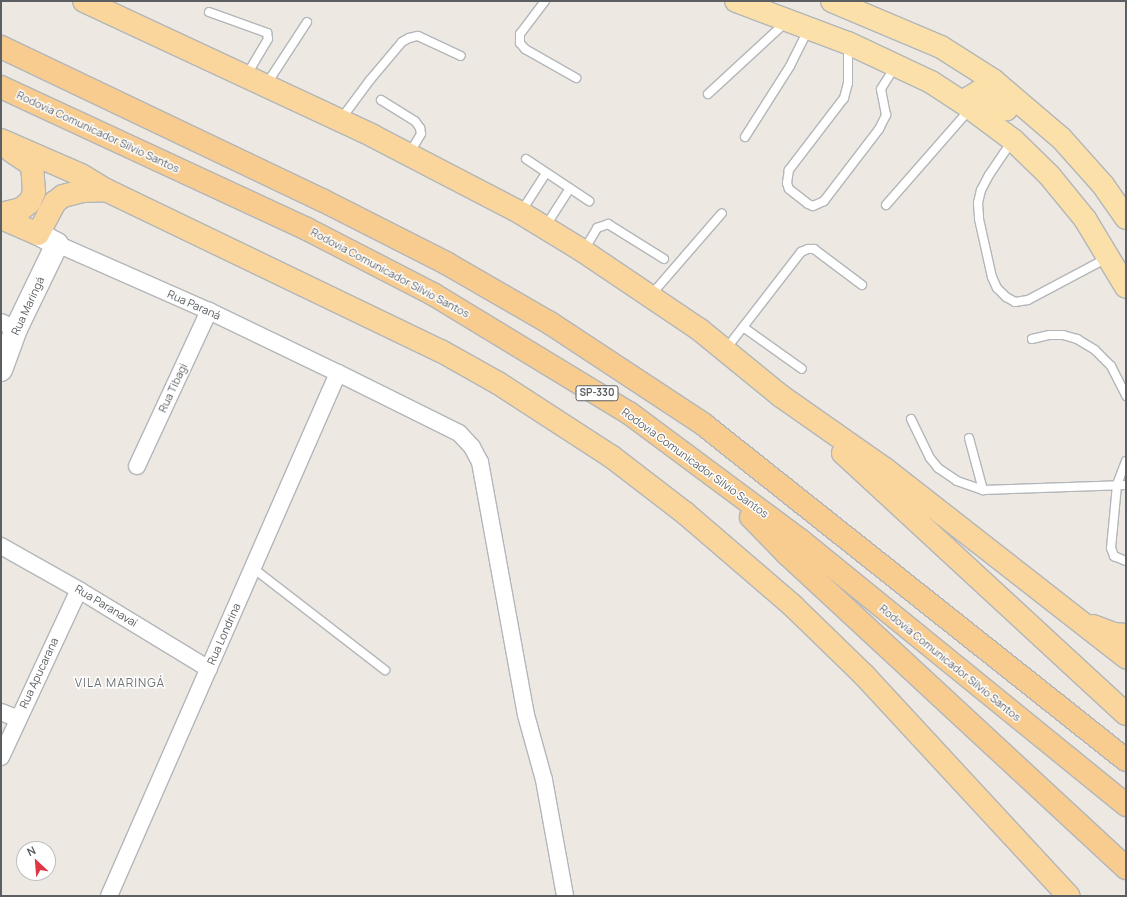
<!DOCTYPE html>
<html>
<head>
<meta charset="utf-8">
<style>
	body { margin:0 }
	#map { position:relative; width:1127px; height:897px; overflow:hidden; background:#ede9e2; font-family:Manrope,sans-serif }
	div>[style] { position:absolute }
	.roads { filter:drop-shadow(1px 0 #b3b6b9) drop-shadow(-1px 0 #b3b6b9) drop-shadow(0 1px #b3b6b9) drop-shadow(0 -1px #b3b6b9) }
	.service>* { height:8px; margin:-4px; padding:0 4px; transform-origin:4px; border-radius:4px; background:#fff }
	.minor>* { height:16px; margin:-8px; padding:0 8px; transform-origin:8px; border-radius:8px; background:#fff }
	.secondary>* { height:22px; margin:-11px; padding:0 11px; transform-origin:11px; border-radius:11px; background:#fff }
	.primary>* { height:22px; margin:-11px; padding:0 11px; transform-origin:11px; border-radius:11px; background:#fbe1a9 }
	.trunk>* { height:22px; margin:-11px; padding:0 11px; transform-origin:11px; border-radius:11px; background:#fad69c }
	.motorway>* { height:22px; margin:-11px; padding:0 11px; transform-origin:11px; border-radius:11px; background:#f8cc8f }
	span { translate:-50% -50%; white-space:nowrap; text-align:center; line-height:1.15; -webkit-text-stroke:3px #fff; paint-order:stroke }
	.shield-label span { padding:1px 3px; background:#fff; border:1px solid; border-radius:3px; -webkit-text-stroke-width:0 }
	.shield-label { font-size:10px; color:#5b5f62; font-weight:700 }
	.street-label { font-size:11px; color:#5b5f62 }
	.neighbourhood-label { font-size:12px; color:#6c7174; letter-spacing:1px }
	.frame { position:absolute; inset:0; border:2px solid #5b5f62; pointer-events:none }
	.north { position:absolute; left:16px; top:841px; width:40px; height:40px; box-sizing:border-box; background:#fff; border:1px solid #bdbfc0; border-radius:50%; rotate:334deg; font-size:11px; font-weight:700; line-height:16px; text-align:center; color:#5b5f62 }
	.north::after { content:''; display:block; margin:auto; width:14px; height:18px; background:#e13542; clip-path:polygon(50% 0,100% 100%,50% 72%,0 100%) }
</style>
</head>
<body>
<div id="map">
	<div class="roads">
		<div class="service">
			<i style="left:545px;top:1px;width:41px;rotate:127.1deg"></i>
			<i style="left:520px;top:34px;width:9px;rotate:90deg"></i>
			<i style="left:520px;top:43px;width:8px;rotate:50deg"></i>
			<i style="left:525px;top:49px;width:59px;rotate:29.6deg"></i>
			<i style="left:209px;top:12px;width:62px;rotate:19.9deg"></i>
			<i style="left:267px;top:33px;width:6px;rotate:81deg"></i>
			<i style="left:268px;top:39px;width:43px;rotate:120.7deg"></i>
			<i style="left:848px;top:46px;width:37px;rotate:90deg"></i>
			<i style="left:848px;top:83px;width:16px;rotate:105deg"></i>
			<i style="left:844px;top:98px;width:91px;rotate:127.4deg"></i>
			<i style="left:789px;top:170px;width:13px;rotate:99deg"></i>
			<i style="left:787px;top:183px;width:6px;rotate:72deg"></i>
			<i style="left:789px;top:189px;width:24px;rotate:38deg"></i>
			<i style="left:808px;top:204px;width:5px;rotate:22deg"></i>
			<i style="left:813px;top:206px;width:12px;rotate:-24deg"></i>
			<i style="left:824px;top:201px;width:91px;rotate:-52.6deg"></i>
			<i style="left:879px;top:129px;width:16px;rotate:-63deg"></i>
			<i style="left:886px;top:115px;width:26px;rotate:-101deg"></i>
			<i style="left:881px;top:89px;width:28px;rotate:-58deg"></i>
			<i style="left:266px;top:85px;width:75px;rotate:-56.9deg"></i>
			<i style="left:708px;top:94px;width:108px;rotate:-42.7deg"></i>
			<i style="left:381px;top:100px;width:40px;rotate:32deg"></i>
			<i style="left:415px;top:121px;width:9px;rotate:54deg"></i>
			<i style="left:420px;top:128px;width:6px;rotate:81deg"></i>
			<i style="left:421px;top:134px;width:23px;rotate:121deg"></i>
			<i style="left:341px;top:119px;width:49px;rotate:-53.4deg"></i>
			<i style="left:370px;top:80px;width:50px;rotate:-49.9deg"></i>
			<i style="left:402px;top:42px;width:8px;rotate:-30deg"></i>
			<i style="left:409px;top:38px;width:9px;rotate:-13deg"></i>
			<i style="left:418px;top:36px;width:47px;rotate:24.9deg"></i>
			<i style="left:745px;top:137px;width:84px;rotate:-57.6deg"></i>
			<i style="left:790px;top:66px;width:40px;rotate:-63.4deg"></i>
			<i style="left:1012px;top:141px;width:41px;rotate:124.1deg"></i>
			<i style="left:989px;top:175px;width:17px;rotate:118deg"></i>
			<i style="left:981px;top:190px;width:13px;rotate:103deg"></i>
			<i style="left:978px;top:203px;width:16px;rotate:86deg"></i>
			<i style="left:979px;top:219px;width:59px;rotate:77.4deg"></i>
			<i style="left:992px;top:277px;width:12px;rotate:66deg"></i>
			<i style="left:997px;top:288px;width:13px;rotate:45deg"></i>
			<i style="left:1006px;top:297px;width:10px;rotate:29deg"></i>
			<i style="left:1015px;top:302px;width:13px;rotate:-9deg"></i>
			<i style="left:1028px;top:300px;width:89px;rotate:-28deg"></i>
			<i style="left:526px;top:159px;width:76px;rotate:33.7deg"></i>
			<i style="left:886px;top:205px;width:128px;rotate:-48.8deg"></i>
			<i style="left:521px;top:212px;width:46px;rotate:-57.3deg"></i>
			<i style="left:545px;top:227px;width:46px;rotate:-57.3deg"></i>
			<i style="left:584px;top:250px;width:26px;rotate:-59deg"></i>
			<i style="left:597px;top:228px;width:12px;rotate:-20deg"></i>
			<i style="left:608px;top:224px;width:66px;rotate:32deg"></i>
			<i style="left:651px;top:295px;width:108px;rotate:-49.1deg"></i>
			<i style="left:743px;top:327px;width:72px;rotate:35.4deg"></i>
			<i style="left:1032px;top:339px;width:18px;rotate:-13deg"></i>
			<i style="left:1050px;top:335px;width:13px"></i>
			<i style="left:1063px;top:335px;width:15px;rotate:16deg"></i>
			<i style="left:1077px;top:339px;width:21px;rotate:31deg"></i>
			<i style="left:1095px;top:350px;width:23px;rotate:45deg"></i>
			<i style="left:1111px;top:366px;width:34px;rotate:63deg"></i>
			<i style="left:726px;top:349px;width:123px;rotate:-52.3deg"></i>
			<i style="left:801px;top:252px;width:8px;rotate:-23deg"></i>
			<i style="left:808px;top:249px;width:6px"></i>
			<i style="left:814px;top:249px;width:60px;rotate:36.9deg"></i>
			<i style="left:911px;top:419px;width:43px;rotate:64deg"></i>
			<i style="left:930px;top:458px;width:13px;rotate:51deg"></i>
			<i style="left:938px;top:468px;width:23px;rotate:34deg"></i>
			<i style="left:957px;top:481px;width:28px;rotate:19deg"></i>
			<i style="left:969px;top:438px;width:54px;rotate:74.9deg"></i>
			<i style="left:983px;top:490px;width:143px;rotate:-2deg"></i>
			<i style="left:1126px;top:461px;width:26px;rotate:111deg"></i>
			<i style="left:1117px;top:485px;width:63px;rotate:95.4deg"></i>
			<i style="left:1111px;top:548px;width:9px;rotate:69deg"></i>
			<i style="left:1114px;top:556px;width:13px;rotate:23deg"></i>
			<i style="left:253px;top:568px;width:167px;rotate:37.7deg"></i>
		</div>
		<div class="minor">
			<i style="left:57px;top:244px;width:166px;rotate:23.8deg"></i>
			<i style="left:209px;top:311px;width:143px;rotate:25.7deg"></i>
			<i style="left:338px;top:373px;width:135px;rotate:26.4deg"></i>
			<i style="left:459px;top:433px;width:19px;rotate:47deg"></i>
			<i style="left:472px;top:447px;width:17px;rotate:62deg"></i>
			<i style="left:480px;top:462px;width:257px;rotate:79.7deg"></i>
			<i style="left:526px;top:715px;width:67px;rotate:74.5deg"></i>
			<i style="left:544px;top:780px;width:118px;rotate:79.7deg"></i>
			<i style="left:1px;top:322px;width:17px;rotate:25deg"></i>
			<i style="left:137px;top:466px;width:171px;rotate:-65.1deg"></i>
			<i style="left:1px;top:546px;width:90px;rotate:29.4deg"></i>
			<i style="left:79px;top:590px;width:152px;rotate:31.3deg"></i>
			<i style="left:1px;top:712px;width:18px;rotate:22deg"></i>
			<i style="left:1px;top:757px;width:184px;rotate:-65deg"></i>
			<i style="left:109px;top:896px;width:571px;rotate:-66.35deg"></i>
		</div>
		<div class="secondary">
			<i style="left:1px;top:370px;width:44px;rotate:-69.9deg"></i>
			<i style="left:16px;top:329px;width:94px;rotate:-64.2deg"></i>
			<i style="left:57px;top:244px;width:21px;rotate:-152deg"></i>
		</div>
		<div class="primary">
			<i style="left:736px;top:1px;width:120px;rotate:20.6deg"></i>
			<i style="left:848px;top:43px;width:92px;rotate:25.2deg"></i>
			<i style="left:931px;top:82px;width:37px;rotate:33deg"></i>
			<i style="left:962px;top:102px;width:64px;rotate:36.7deg"></i>
			<i style="left:1013px;top:140px;width:50px;rotate:44.2deg"></i>
			<i style="left:1049px;top:175px;width:57px;rotate:50.7deg"></i>
			<i style="left:1085px;top:219px;width:79px;rotate:58.9deg"></i>
			<i style="left:832px;top:1px;width:118px;rotate:22.9deg"></i>
			<i style="left:941px;top:47px;width:62px;rotate:32.4deg"></i>
			<i style="left:993px;top:80px;width:89px;rotate:40.5deg"></i>
			<i style="left:1061px;top:138px;width:63px;rotate:48.2deg"></i>
			<i style="left:1103px;top:185px;width:40px;rotate:55.1deg"></i>
			<i style="left:962px;top:102px;width:21px;rotate:-31deg"></i>
			<i style="left:980px;top:91px;width:32px;rotate:35deg"></i>
		</div>
		<div class="trunk">
			<i style="left:84px;top:1px;width:319px;rotate:25deg"></i>
			<i style="left:373px;top:136px;width:167px;rotate:27.5deg"></i>
			<i style="left:521px;top:213px;width:73px;rotate:31.5deg"></i>
			<i style="left:583px;top:251px;width:141px;rotate:34deg"></i>
			<i style="left:700px;top:330px;width:104px;rotate:39.2deg"></i>
			<i style="left:781px;top:396px;width:127px;rotate:35.1deg"></i>
			<i style="left:885px;top:469px;width:306px;rotate:38deg"></i>
			<i style="left:1px;top:140px;width:87px;rotate:23.6deg"></i>
			<i style="left:81px;top:175px;width:29px;rotate:31deg"></i>
			<i style="left:106px;top:190px;width:372px;rotate:25.7deg"></i>
			<i style="left:441px;top:351px;width:65px;rotate:29.3deg"></i>
			<i style="left:498px;top:383px;width:136px;rotate:33deg"></i>
			<i style="left:612px;top:457px;width:92px;rotate:37.5deg"></i>
			<i style="left:685px;top:513px;width:143px;rotate:40.7deg"></i>
			<i style="left:793px;top:606px;width:99px;rotate:44.2deg"></i>
			<i style="left:864px;top:675px;width:301px;rotate:47.2deg"></i>
			<i style="left:1px;top:214px;width:21px;rotate:-14deg"></i>
			<i style="left:21px;top:209px;width:11px;rotate:-38deg"></i>
			<i style="left:30px;top:202px;width:11px;rotate:-68deg"></i>
			<i style="left:34px;top:192px;width:27px;rotate:-94deg"></i>
			<i style="left:32px;top:165px;width:25px;rotate:-146deg"></i>
			<i style="left:1px;top:218px;width:40px;rotate:23.4deg"></i>
			<i style="left:38px;top:234px;width:36px;rotate:-62deg"></i>
			<i style="left:55px;top:202px;width:10px;rotate:-37deg"></i>
			<i style="left:63px;top:196px;width:21px;rotate:-14deg"></i>
			<i style="left:83px;top:191px;width:23px;rotate:-2deg"></i>
			<i style="left:843px;top:453px;width:385px;rotate:42.7deg"></i>
			<i style="left:1093px;top:626px;width:22px;rotate:21deg"></i>
			<i style="left:1114px;top:634px;width:12px;rotate:5deg"></i>
		</div>
		<div class="motorway">
			<i style="left:1px;top:47px;width:356px;rotate:25.5deg"></i>
			<i style="left:322px;top:200px;width:139px;rotate:26.9deg"></i>
			<i style="left:446px;top:263px;width:120px;rotate:30deg"></i>
			<i style="left:550px;top:323px;width:183px;rotate:33.4deg"></i>
			<i style="left:703px;top:424px;width:540px;rotate:38.46deg"></i>
			<i style="left:1px;top:87px;width:337px;rotate:24.9deg"></i>
			<i style="left:307px;top:229px;width:142px;rotate:27.3deg"></i>
			<i style="left:433px;top:294px;width:229px;rotate:31.3deg"></i>
			<i style="left:629px;top:413px;width:213px;rotate:36.6deg"></i>
			<i style="left:800px;top:540px;width:420px;rotate:39.1deg"></i>
			<i style="left:751px;top:517px;width:52px;rotate:45.8deg"></i>
			<i style="left:787px;top:554px;width:462px;rotate:42.8deg"></i>
		</div>
	</div>
	<div class="shield-label">
		<span style="left:597px;top:393px">SP-330</span>
	</div>
	<div class="street-label">
		<span style="left:98px;top:132px;rotate:25deg">Rodovia Comunicador Silvio Santos</span>
		<span style="left:390px;top:273px;rotate:28deg">Rodovia Comunicador Silvio Santos</span>
		<span style="left:194px;top:305px;rotate:24deg">Rua Paraná</span>
		<span style="left:28px;top:306px;rotate:-65deg">Rua Maringá</span>
		<span style="left:173px;top:388px;rotate:-65deg">Rua Tibagi</span>
		<span style="left:695px;top:463px;rotate:36deg">Rodovia Comunicador Silvio Santos</span>
		<span style="left:106px;top:606px;rotate:31deg">Rua Paranavaí</span>
		<span style="left:224px;top:634px;rotate:-66deg">Rua Londrina</span>
		<span style="left:950px;top:663px;rotate:39deg">Rodovia Comunicador Silvio Santos</span>
		<span style="left:39px;top:673px;rotate:-65deg">Rua Apucarana</span>
	</div>
	<div class="neighbourhood-label">
		<span style="left:120px;top:683px">VILA MARINGÁ</span>
	</div>
	<div class="frame"></div>
	<div class="north">N</div>
</div>
</body>
</html>
